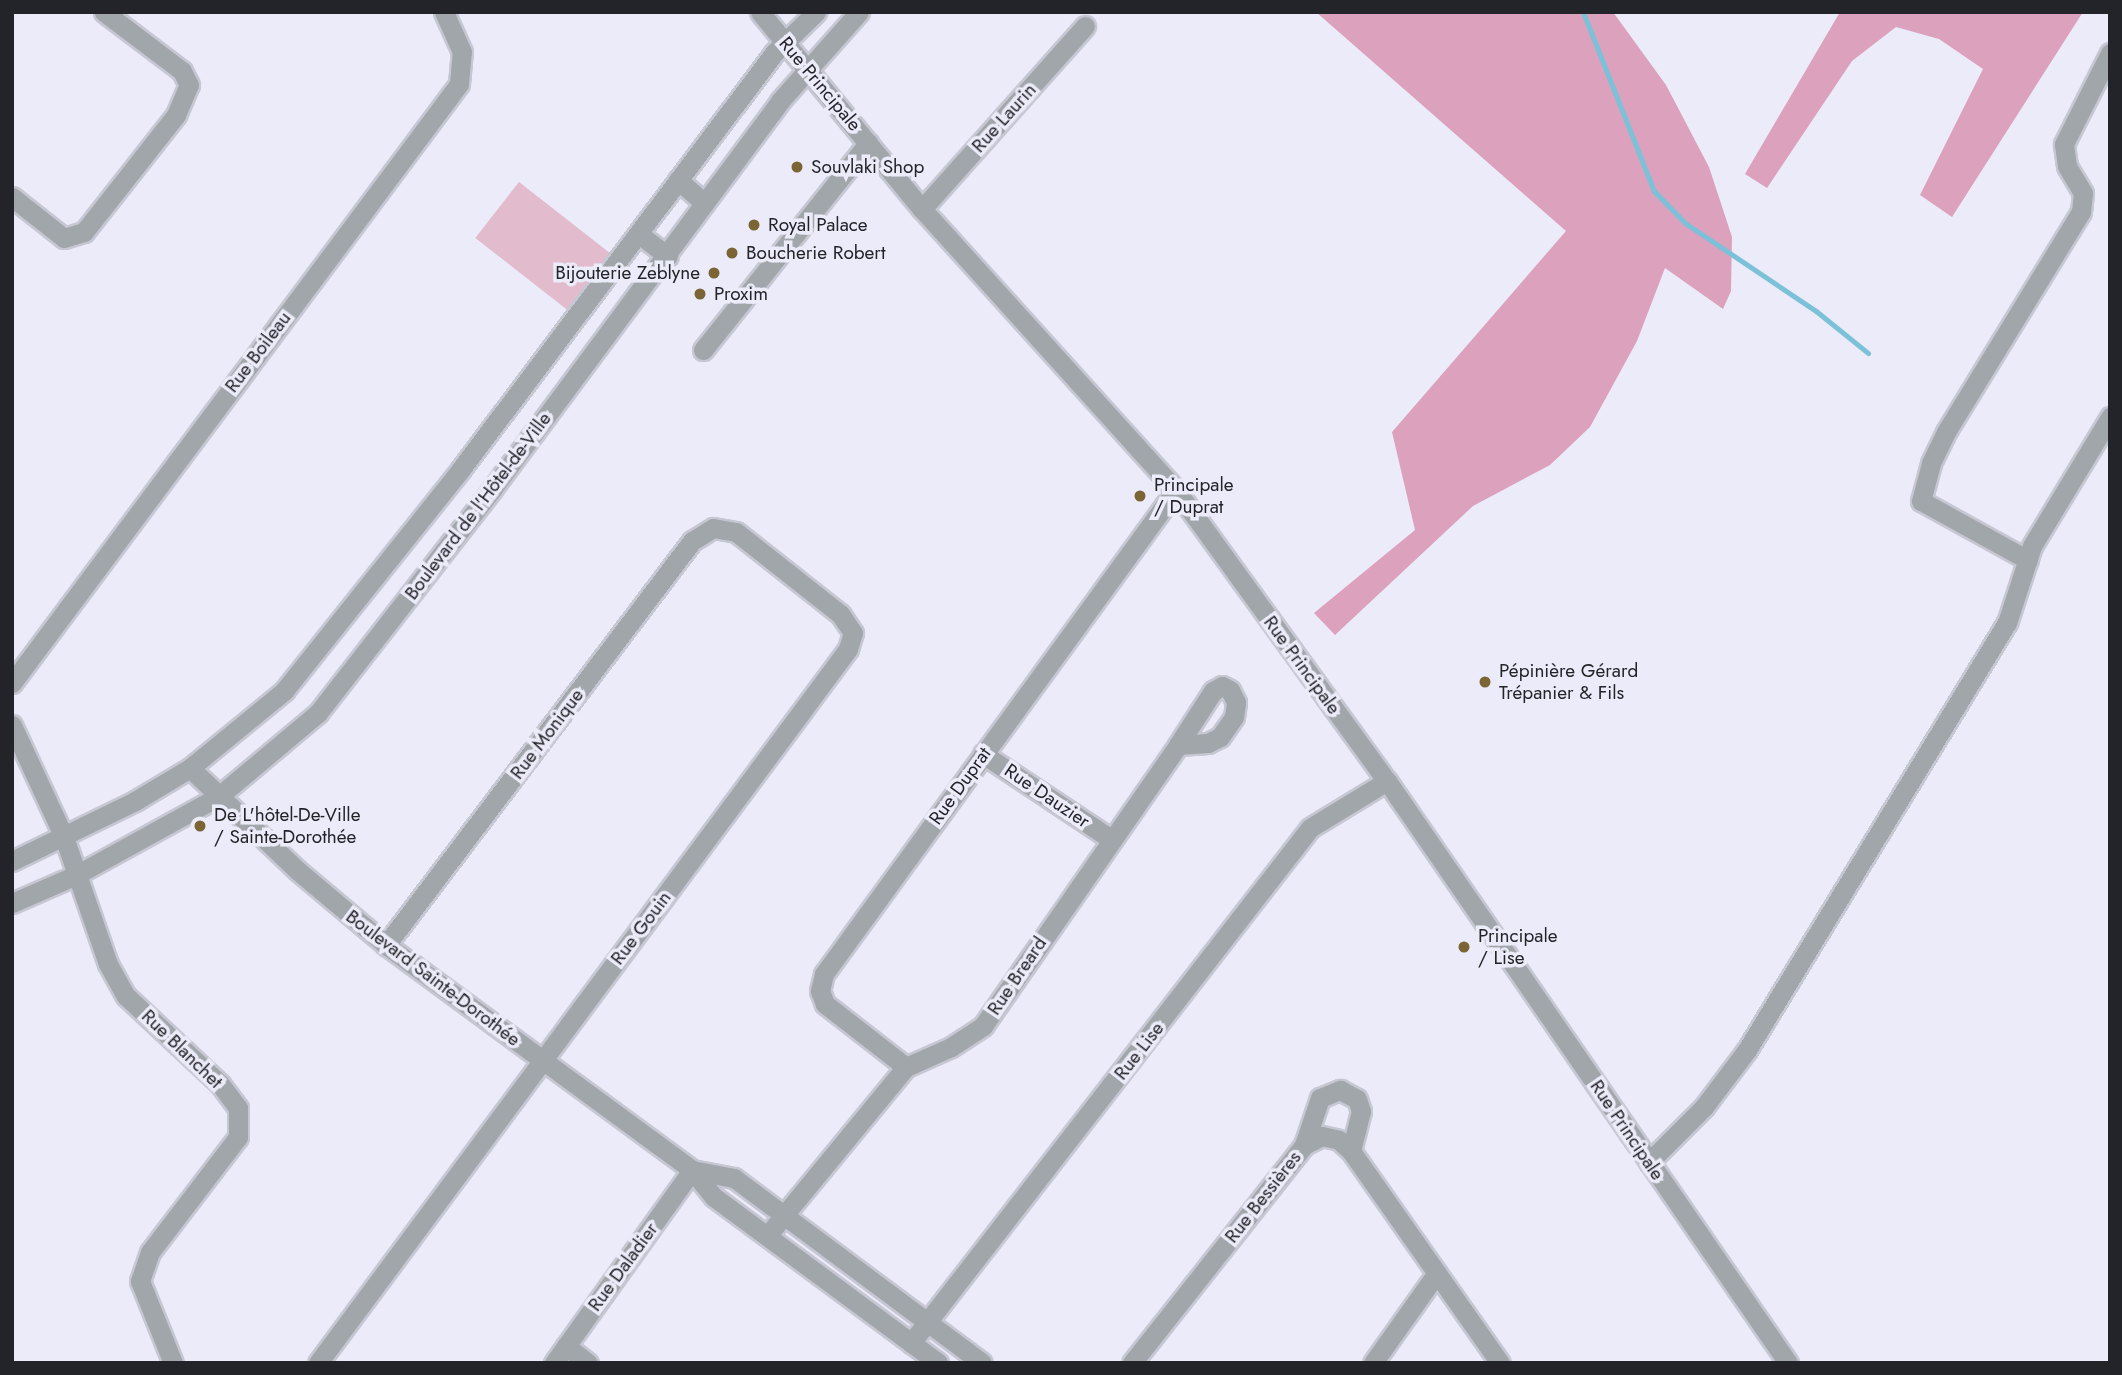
<!DOCTYPE html>
<html>
<head>
<meta charset="utf-8">
<style>
	body { margin:0 }
	#map { position:relative; width:2122px; height:1375px; overflow:hidden; background:#ebebf9; font-family:Jost,sans-serif }
	div>[style] { position:absolute }
	.green>* { inset:0; background:#e2bbcc; transform-origin:0 0 }
	.forest>* { inset:0; background:#dca1bc }
	.stream>* { height:5px; margin:-2.5px; padding:0 2.5px; transform-origin:2.5px; border-radius:2.5px; background:#7bc1d8 }
	.roads { filter:drop-shadow(2px 0 #c7c7d4) drop-shadow(-2px 0 #c7c7d4) drop-shadow(0 2px #c7c7d4) drop-shadow(0 -2px #c7c7d4) }
	.minor>* { height:19px; margin:-9.5px; padding:0 9.5px; transform-origin:9.5px; border-radius:9.5px; background:#a1a6ab }
	.dots>* { width:19px; height:19px; translate:-50% -50%; box-sizing:border-box; border:4px solid #ebebf9; border-radius:50% }
	span { translate:-50% -50%; white-space:nowrap; text-align:center; line-height:1.15; -webkit-text-stroke:7px #ebebf9; paint-order:stroke }
	.street-label { font-size:19px; color:#232429 }
	.poi-label { font-size:19px; color:#232429 }
	.left { translate:0 -50%; text-align:left }
	.right { translate:-100% -50%; text-align:right }
	.frame { position:absolute; inset:0; border:14px solid #232429; pointer-events:none }
</style>
</head>
<body>
<div id="map">
	<div class="green">
		<i style="left:519px;top:182px;width:128px;height:71px;rotate:38deg"></i>
	</div>
	<div class="forest">
		<i style="clip-path:polygon(1316px 12px,1613px 12px,1666px 85px,1709px 167px,1732px 237px,1731px 291px,1723px 309px,1665px 268px,1637px 341px,1590px 427px,1550px 465px,1473px 506px,1335px 635px,1314px 613px,1415px 530px,1392px 432px,1566px 231px)"></i>
		<i style="clip-path:polygon(1840px 12px,2083px 12px,1952px 217px,1920px 195px,1983px 69px,1939px 39px,1896px 27px,1852px 61px,1767px 188px,1745px 174px)"></i>
	</div>
	<div class="stream">
		<i style="left:1583px;top:12px;width:193px;rotate:68.4deg"></i>
		<i style="left:1654px;top:191px;width:45px;rotate:45.9deg"></i>
		<i style="left:1685px;top:223px;width:158px;rotate:33.9deg"></i>
		<i style="left:1816px;top:311px;width:67px;rotate:38.9deg"></i>
	</div>
	<div class="roads">
		<div class="minor">
			<i style="left:760px;top:12px;width:255px;rotate:50.6deg"></i>
			<i style="left:922px;top:209px;width:379px;rotate:47.9deg"></i>
			<i style="left:1176px;top:490px;width:359px;rotate:54.1deg"></i>
			<i style="left:1387px;top:781px;width:707px;rotate:55.43deg"></i>
			<i style="left:678px;top:180px;width:35px;rotate:41deg"></i>
			<i style="left:12px;top:197px;width:66px;rotate:38.3deg"></i>
			<i style="left:64px;top:238px;width:21px;rotate:-17deg"></i>
			<i style="left:84px;top:232px;width:149px;rotate:-51.8deg"></i>
			<i style="left:176px;top:115px;width:33px;rotate:-67deg"></i>
			<i style="left:189px;top:85px;width:16px;rotate:-117deg"></i>
			<i style="left:182px;top:71px;width:98px;rotate:-142.9deg"></i>
			<i style="left:922px;top:209px;width:245px;rotate:-48.3deg"></i>
			<i style="left:640px;top:235px;width:35px;rotate:37deg"></i>
			<i style="left:703px;top:350px;width:265px;rotate:-51.4deg"></i>
			<i style="left:2028px;top:560px;width:122px;rotate:-151.1deg"></i>
			<i style="left:1921px;top:501px;width:39px;rotate:-75deg"></i>
			<i style="left:1931px;top:463px;width:34px;rotate:-64deg"></i>
			<i style="left:1946px;top:432px;width:258px;rotate:-58.5deg"></i>
			<i style="left:2081px;top:212px;width:19px;rotate:-84deg"></i>
			<i style="left:2083px;top:193px;width:31px;rotate:-121deg"></i>
			<i style="left:2067px;top:166px;width:22px;rotate:-98deg"></i>
			<i style="left:2064px;top:144px;width:102px;rotate:-63.2deg"></i>
			<i style="left:12px;top:683px;width:747px;rotate:-53.27deg"></i>
			<i style="left:459px;top:84px;width:32px;rotate:-85deg"></i>
			<i style="left:462px;top:52px;width:44px;rotate:-114.2deg"></i>
			<i style="left:12px;top:725px;width:123px;rotate:65.1deg"></i>
			<i style="left:64px;top:837px;width:134px;rotate:70.9deg"></i>
			<i style="left:108px;top:964px;width:37px;rotate:61deg"></i>
			<i style="left:126px;top:996px;width:129px;rotate:43.1deg"></i>
			<i style="left:220px;top:1084px;width:30px;rotate:53deg"></i>
			<i style="left:238px;top:1108px;width:29px;rotate:90deg"></i>
			<i style="left:238px;top:1137px;width:145px;rotate:127.4deg"></i>
			<i style="left:150px;top:1252px;width:31px;rotate:109deg"></i>
			<i style="left:140px;top:1281px;width:88px;rotate:68.1deg"></i>
			<i style="left:983px;top:754px;width:154px;rotate:33.6deg"></i>
			<i style="left:190px;top:768px;width:148px;rotate:43.6deg"></i>
			<i style="left:297px;top:870px;width:116px;rotate:40.1deg"></i>
			<i style="left:386px;top:945px;width:380px;rotate:36.3deg"></i>
			<i style="left:692px;top:1170px;width:35px;rotate:51deg"></i>
			<i style="left:714px;top:1197px;width:279px;rotate:36.5deg"></i>
			<i style="left:12px;top:861px;width:137px;rotate:-26deg"></i>
			<i style="left:135px;top:801px;width:64px;rotate:-31deg"></i>
			<i style="left:190px;top:768px;width:122px;rotate:-39.3deg"></i>
			<i style="left:284px;top:691px;width:284px;rotate:-51.4deg"></i>
			<i style="left:461px;top:469px;width:521px;rotate:-53.04deg"></i>
			<i style="left:774px;top:53px;width:59px;rotate:-44.3deg"></i>
			<i style="left:12px;top:903px;width:70px;rotate:-23.6deg"></i>
			<i style="left:76px;top:875px;width:163px;rotate:-28.9deg"></i>
			<i style="left:219px;top:796px;width:129px;rotate:-40deg"></i>
			<i style="left:318px;top:713px;width:285px;rotate:-52.1deg"></i>
			<i style="left:493px;top:488px;width:482px;rotate:-53.4deg"></i>
			<i style="left:780px;top:101px;width:119px;rotate:-48.4deg"></i>
			<i style="left:906px;top:1067px;width:103px;rotate:-142.1deg"></i>
			<i style="left:825px;top:1004px;width:14px;rotate:-111deg"></i>
			<i style="left:820px;top:991px;width:17px;rotate:-77deg"></i>
			<i style="left:824px;top:974px;width:598px;rotate:-53.97deg"></i>
			<i style="left:1304px;top:1145px;width:50px;rotate:-71.2deg"></i>
			<i style="left:1320px;top:1098px;width:22px;rotate:-22deg"></i>
			<i style="left:1340px;top:1090px;width:19px;rotate:28deg"></i>
			<i style="left:1357px;top:1099px;width:13px;rotate:72deg"></i>
			<i style="left:1361px;top:1111px;width:41px;rotate:104deg"></i>
			<i style="left:1649px;top:1162px;width:78px;rotate:-45deg"></i>
			<i style="left:1704px;top:1107px;width:71px;rotate:-53deg"></i>
			<i style="left:1747px;top:1050px;width:500px;rotate:-58.7deg"></i>
			<i style="left:2007px;top:623px;width:81px;rotate:-72deg"></i>
			<i style="left:2032px;top:546px;width:151px;rotate:-58.8deg"></i>
			<i style="left:692px;top:1170px;width:43px;rotate:10.8deg"></i>
			<i style="left:734px;top:1178px;width:309px;rotate:36.7deg"></i>
			<i style="left:767px;top:1236px;width:219px;rotate:-50.6deg"></i>
			<i style="left:906px;top:1067px;width:49px;rotate:-24deg"></i>
			<i style="left:951px;top:1047px;width:38px;rotate:-33deg"></i>
			<i style="left:983px;top:1026px;width:342px;rotate:-55.2deg"></i>
			<i style="left:1178px;top:745px;width:30px;rotate:-4deg"></i>
			<i style="left:1208px;top:743px;width:13px;rotate:-27deg"></i>
			<i style="left:1220px;top:737px;width:24px;rotate:-55deg"></i>
			<i style="left:1234px;top:717px;width:15px;rotate:-82deg"></i>
			<i style="left:1236px;top:702px;width:13px;rotate:-117deg"></i>
			<i style="left:1230px;top:690px;width:9px;rotate:-153deg"></i>
			<i style="left:1222px;top:686px;width:10px;rotate:151deg"></i>
			<i style="left:1213px;top:691px;width:64px;rotate:122.9deg"></i>
			<i style="left:911px;top:1343px;width:651px;rotate:-52.23deg"></i>
			<i style="left:1310px;top:828px;width:90px;rotate:-31.4deg"></i>
			<i style="left:566px;top:1346px;width:28px;rotate:38deg"></i>
			<i style="left:318px;top:1363px;width:889px;rotate:-53.41deg"></i>
			<i style="left:848px;top:649px;width:17px;rotate:-73deg"></i>
			<i style="left:853px;top:633px;width:23px;rotate:-124deg"></i>
			<i style="left:840px;top:614px;width:132px;rotate:-141.7deg"></i>
			<i style="left:736px;top:532px;width:23px;rotate:-170deg"></i>
			<i style="left:713px;top:528px;width:25px;rotate:148deg"></i>
			<i style="left:692px;top:541px;width:507px;rotate:127.14deg"></i>
			<i style="left:554px;top:1363px;width:237px;rotate:-54.4deg"></i>
			<i style="left:1132px;top:1363px;width:278px;rotate:-51.7deg"></i>
			<i style="left:1304px;top:1145px;width:20px;rotate:-27deg"></i>
			<i style="left:1322px;top:1136px;width:17px;rotate:13deg"></i>
			<i style="left:1339px;top:1140px;width:16px;rotate:43deg"></i>
			<i style="left:1351px;top:1151px;width:259px;rotate:54.9deg"></i>
			<i style="left:1373px;top:1363px;width:110px;rotate:-54.6deg"></i>
		</div>
	</div>
	<div class="dots">
		<i style="left:797px;top:167px;background:#7b6535"></i>
		<i style="left:754px;top:225px;background:#7b6535"></i>
		<i style="left:732px;top:253px;background:#7b6535"></i>
		<i style="left:714px;top:273px;background:#7b6535"></i>
		<i style="left:700px;top:294px;background:#7b6535"></i>
		<i style="left:1140px;top:496px;background:#7b6535"></i>
		<i style="left:1485px;top:682px;background:#7b6535"></i>
		<i style="left:200px;top:826px;background:#7b6535"></i>
		<i style="left:1464px;top:947px;background:#7b6535"></i>
	</div>
	<div class="street-label">
		<span style="left:820px;top:84px;rotate:50deg">Rue Principale</span>
		<span style="left:1004px;top:118px;rotate:-48deg">Rue Laurin</span>
		<span style="left:258px;top:352px;rotate:-53deg">Rue Boileau</span>
		<span style="left:478px;top:506px;rotate:-53deg">Boulevard de l'Hôtel-de-Ville</span>
		<span style="left:1302px;top:665px;rotate:54deg">Rue Principale</span>
		<span style="left:547px;top:734px;rotate:-53deg">Rue Monique</span>
		<span style="left:960px;top:786px;rotate:-54deg">Rue Duprat</span>
		<span style="left:1047px;top:796px;rotate:34deg">Rue Dauzier</span>
		<span style="left:641px;top:928px;rotate:-53deg">Rue Gouin</span>
		<span style="left:1017px;top:976px;rotate:-56deg">Rue Breard</span>
		<span style="left:433px;top:978px;rotate:37deg">Boulevard Sainte-Dorothée</span>
		<span style="left:182px;top:1049px;rotate:44deg">Rue Blanchet</span>
		<span style="left:1139px;top:1051px;rotate:-52deg">Rue Lise</span>
		<span style="left:1627px;top:1130px;rotate:56deg">Rue Principale</span>
		<span style="left:1263px;top:1197px;rotate:-52deg">Rue Bessières</span>
		<span style="left:623px;top:1267px;rotate:-54deg">Rue Daladier</span>
	</div>
	<div class="poi-label">
		<span class="left" style="left:811px;top:167px">Souvlaki Shop</span>
		<span class="left" style="left:768px;top:225px">Royal Palace</span>
		<span class="left" style="left:746px;top:253px">Boucherie Robert</span>
		<span class="right" style="left:700px;top:273px">Bijouterie Zeblyne</span>
		<span class="left" style="left:714px;top:294px">Proxim</span>
		<span class="left" style="left:1154px;top:496px">Principale<br>/ Duprat</span>
		<span class="left" style="left:1499px;top:682px">Pépinière Gérard<br>Trépanier &amp; Fils</span>
		<span class="left" style="left:214px;top:826px">De L'hôtel-De-Ville<br>/ Sainte-Dorothée</span>
		<span class="left" style="left:1478px;top:947px">Principale<br>/ Lise</span>
	</div>
	<div class="frame"></div>
</div>
</body>
</html>
